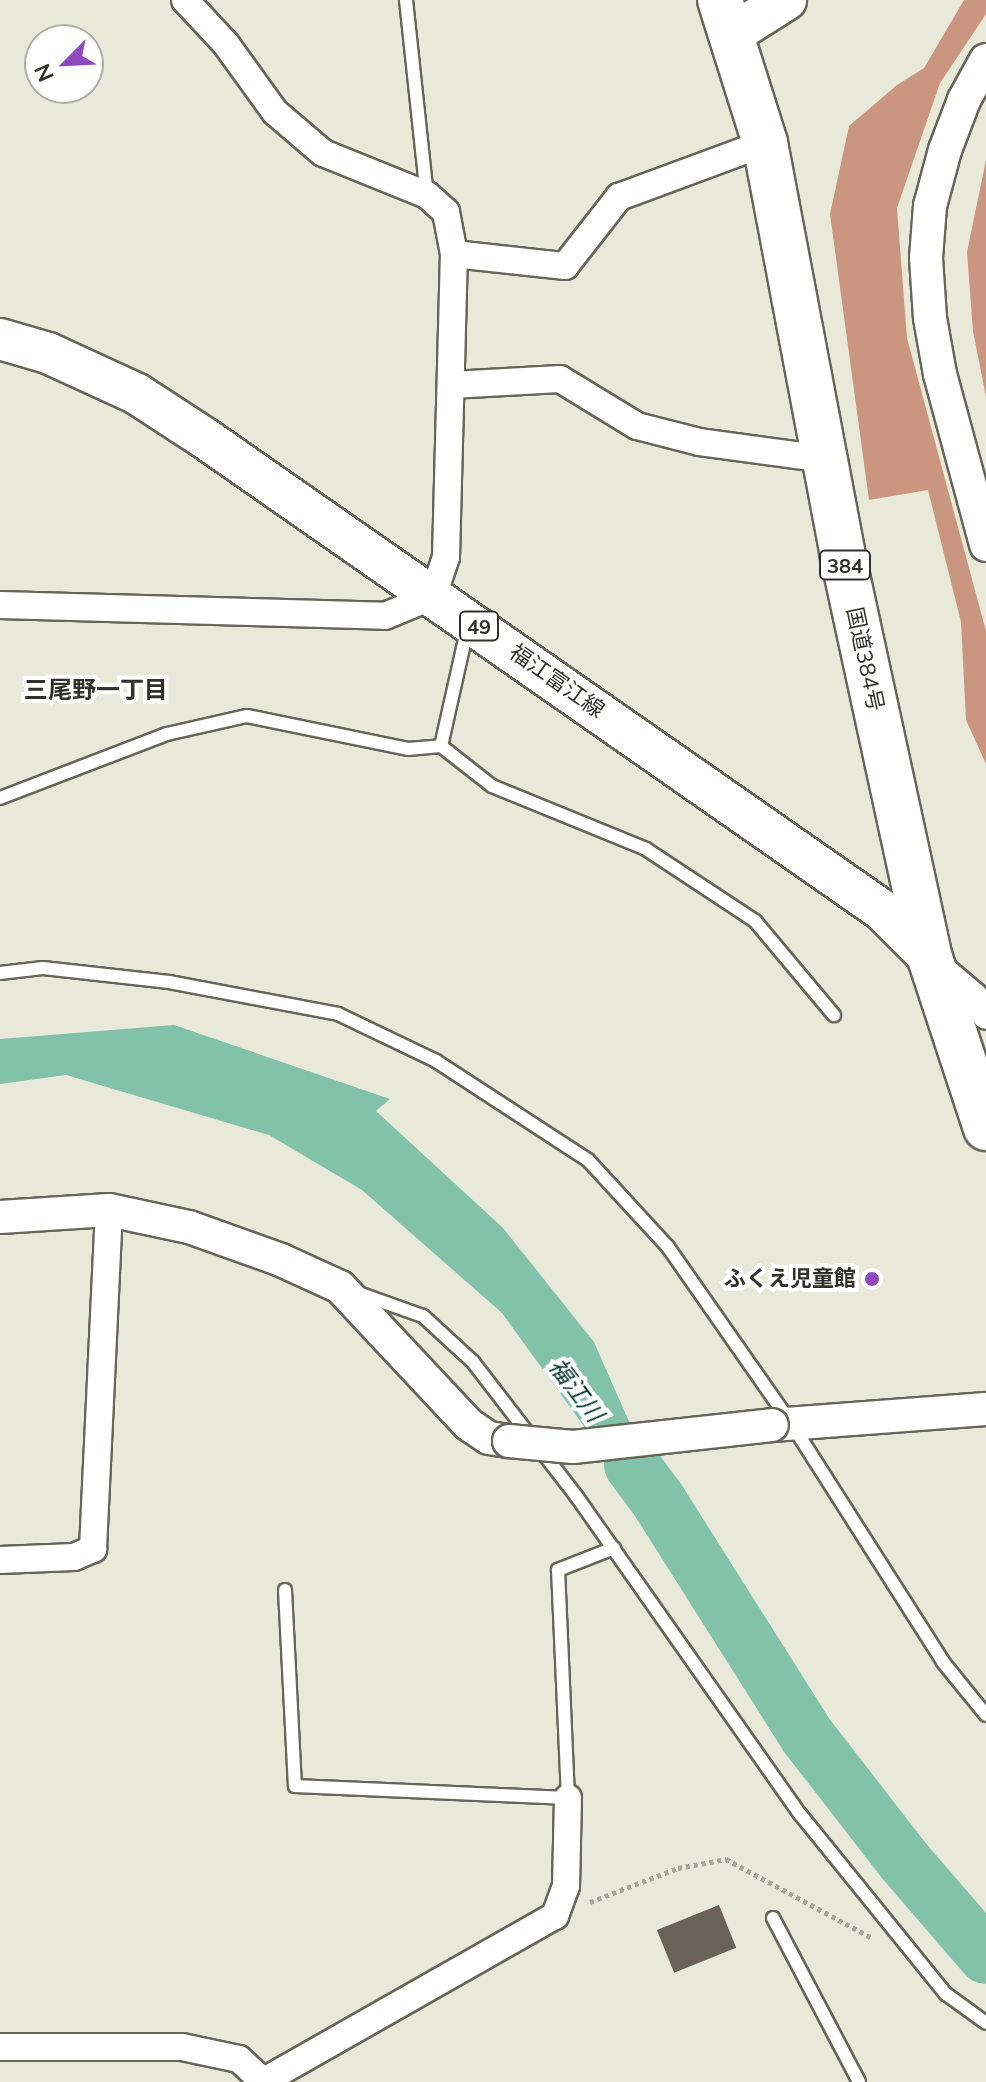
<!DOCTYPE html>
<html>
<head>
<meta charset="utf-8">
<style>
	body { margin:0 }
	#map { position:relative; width:986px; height:2082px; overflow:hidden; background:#e9e9d9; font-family:Mulish,"Noto Sans JP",sans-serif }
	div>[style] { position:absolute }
	.forest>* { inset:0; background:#cb967f }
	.water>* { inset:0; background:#82c1aa }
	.river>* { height:56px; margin:-28px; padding:0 28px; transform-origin:28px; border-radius:28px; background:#82c1aa }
	.building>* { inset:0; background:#6a6257; transform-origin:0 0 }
	.path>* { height:5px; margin-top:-2.5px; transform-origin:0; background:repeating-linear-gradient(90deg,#a6a699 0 4px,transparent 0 8px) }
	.roads { filter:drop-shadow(2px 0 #666658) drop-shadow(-2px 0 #666658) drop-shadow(0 2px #666658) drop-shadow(0 -2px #666658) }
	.service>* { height:12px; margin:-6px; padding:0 6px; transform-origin:6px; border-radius:6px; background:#fff }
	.minor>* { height:26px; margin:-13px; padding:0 13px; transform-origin:13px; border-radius:13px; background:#fff }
	.tertiary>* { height:32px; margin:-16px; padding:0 16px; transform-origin:16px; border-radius:16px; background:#fff }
	.primary>* { height:40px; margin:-20px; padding:0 20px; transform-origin:20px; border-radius:20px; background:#fff }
	.trunk>* { height:44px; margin:-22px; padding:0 22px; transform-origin:22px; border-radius:22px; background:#fff }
	.bridges { filter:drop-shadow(2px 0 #666658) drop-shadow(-2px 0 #666658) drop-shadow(0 2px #666658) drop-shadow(0 -2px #666658) }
	.tertiary-bridge>* { height:32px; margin:-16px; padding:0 16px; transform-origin:16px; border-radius:16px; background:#fff }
	.dots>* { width:22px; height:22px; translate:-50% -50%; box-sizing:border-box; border:4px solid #fff; border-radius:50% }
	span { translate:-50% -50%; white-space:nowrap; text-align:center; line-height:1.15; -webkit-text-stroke:8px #fff; paint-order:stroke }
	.shield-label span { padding:2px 6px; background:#fff; border:2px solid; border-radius:6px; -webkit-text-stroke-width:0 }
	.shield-label { font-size:20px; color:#31312b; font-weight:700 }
	.street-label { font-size:22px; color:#31312b }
	.poi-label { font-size:22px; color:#31312b; font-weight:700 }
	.right { translate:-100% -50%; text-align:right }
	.neighbourhood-label { font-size:24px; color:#31312b; font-weight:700 }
	.water-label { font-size:24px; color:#00392a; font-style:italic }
	.north { position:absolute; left:24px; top:24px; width:80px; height:80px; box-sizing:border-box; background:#fff; border:2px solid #adadaa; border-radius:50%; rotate:246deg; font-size:22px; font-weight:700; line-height:32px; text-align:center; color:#31312b }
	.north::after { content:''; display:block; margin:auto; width:28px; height:36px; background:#8f49bd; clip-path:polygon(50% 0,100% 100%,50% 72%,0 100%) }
</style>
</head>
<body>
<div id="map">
	<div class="forest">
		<i style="clip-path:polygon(964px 0,986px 0,986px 14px,940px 83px,897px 208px,907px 338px,986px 631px,986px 764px,966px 720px,961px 622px,928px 490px,869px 500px,830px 214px,849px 126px,897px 85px,924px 68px)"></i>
		<i style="clip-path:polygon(986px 160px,986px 397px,973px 331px,967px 252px)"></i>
	</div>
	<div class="water">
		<i style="clip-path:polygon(174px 1025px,390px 1099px,376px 1111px,503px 1228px,594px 1342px,704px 1592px,502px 1313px,362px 1190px,269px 1135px,66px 1075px,0 1084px,0 1039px)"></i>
	</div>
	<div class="river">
		<i style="left:632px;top:1465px;width:44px;rotate:53.4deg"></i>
		<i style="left:658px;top:1500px;width:280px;rotate:57.7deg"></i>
		<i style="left:808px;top:1737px;width:158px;rotate:52.2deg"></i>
		<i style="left:905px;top:1862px;width:124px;rotate:49.2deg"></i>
	</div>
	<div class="building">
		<i style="left:719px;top:1905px;width:46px;height:67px;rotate:68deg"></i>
	</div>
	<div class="path">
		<i style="left:590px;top:1902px;width:94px;rotate:-21.1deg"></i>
		<i style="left:678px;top:1868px;width:49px;rotate:-10.6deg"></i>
		<i style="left:726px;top:1859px;width:166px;rotate:28.4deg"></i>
	</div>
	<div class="roads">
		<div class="service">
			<i style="left:406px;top:0;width:196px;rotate:83.9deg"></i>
			<i style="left:467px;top:630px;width:119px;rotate:102.6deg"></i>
			<i style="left:441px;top:746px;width:65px;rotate:38.1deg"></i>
			<i style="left:492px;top:786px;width:166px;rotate:22.2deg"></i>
			<i style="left:646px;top:849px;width:131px;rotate:33.4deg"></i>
			<i style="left:755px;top:921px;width:123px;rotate:50deg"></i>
			<i style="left:0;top:798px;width:179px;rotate:-21deg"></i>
			<i style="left:167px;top:734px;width:82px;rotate:-12.7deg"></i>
			<i style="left:247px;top:716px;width:164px;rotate:11.6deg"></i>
			<i style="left:408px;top:749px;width:33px;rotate:-5deg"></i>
			<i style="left:0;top:973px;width:43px;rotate:-6.6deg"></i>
			<i style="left:43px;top:968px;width:127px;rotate:6.3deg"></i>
			<i style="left:169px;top:982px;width:172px;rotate:10.7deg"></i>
			<i style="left:338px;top:1014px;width:109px;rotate:25.6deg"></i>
			<i style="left:436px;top:1061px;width:181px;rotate:33.1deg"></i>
			<i style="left:588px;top:1160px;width:118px;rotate:47.4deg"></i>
			<i style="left:668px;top:1247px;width:215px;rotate:55.1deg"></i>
			<i style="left:791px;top:1423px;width:283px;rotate:57.5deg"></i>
			<i style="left:943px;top:1662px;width:68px;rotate:50.9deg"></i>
			<i style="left:358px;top:1293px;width:69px;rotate:19.5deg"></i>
			<i style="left:423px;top:1316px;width:68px;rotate:42.6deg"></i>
			<i style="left:473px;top:1362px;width:170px;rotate:52.4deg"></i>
			<i style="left:577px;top:1497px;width:388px;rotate:54.9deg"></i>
			<i style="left:800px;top:1814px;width:232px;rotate:51deg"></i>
			<i style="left:946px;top:1994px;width:49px;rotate:35.9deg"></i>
			<i style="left:285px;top:1590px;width:196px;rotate:87.1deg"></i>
			<i style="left:295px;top:1786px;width:273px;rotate:2.5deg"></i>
			<i style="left:568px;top:1798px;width:228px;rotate:-92.5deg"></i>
			<i style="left:558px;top:1570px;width:60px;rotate:-21.4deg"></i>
			<i style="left:773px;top:1918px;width:185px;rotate:62.3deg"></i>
		</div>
		<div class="minor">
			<i style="left:454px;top:254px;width:112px;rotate:6.2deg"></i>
			<i style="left:565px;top:266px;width:88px;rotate:-52deg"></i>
			<i style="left:619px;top:197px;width:156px;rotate:-20.3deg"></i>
			<i style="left:451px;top:385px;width:109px;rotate:-3.2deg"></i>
			<i style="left:560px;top:379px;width:90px;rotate:31.4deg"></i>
			<i style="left:637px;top:426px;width:65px;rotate:14.3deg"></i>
			<i style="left:700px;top:442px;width:127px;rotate:7.7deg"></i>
			<i style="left:0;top:605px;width:385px;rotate:1.6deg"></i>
			<i style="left:385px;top:616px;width:52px;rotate:-22.6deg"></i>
			<i style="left:433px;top:596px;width:41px;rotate:-71.6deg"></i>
			<i style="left:446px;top:557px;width:303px;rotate:-88.5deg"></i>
			<i style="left:454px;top:254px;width:43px;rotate:-100.8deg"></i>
			<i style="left:446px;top:212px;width:25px;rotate:-138deg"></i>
			<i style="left:427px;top:195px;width:112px;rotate:-158deg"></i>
			<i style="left:323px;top:153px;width:63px;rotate:-139.5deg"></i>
			<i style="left:275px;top:112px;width:84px;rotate:-125.8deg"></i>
			<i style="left:226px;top:44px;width:60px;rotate:-133deg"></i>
			<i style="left:935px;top:963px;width:51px;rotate:40.2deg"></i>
			<i style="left:974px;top:996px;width:23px;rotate:59deg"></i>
			<i style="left:0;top:1560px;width:74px;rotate:-2.3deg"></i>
			<i style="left:74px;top:1557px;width:21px;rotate:-23deg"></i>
			<i style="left:93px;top:1549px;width:339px;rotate:-87.3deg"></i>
			<i style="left:0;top:2047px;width:182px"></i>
			<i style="left:182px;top:2047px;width:58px;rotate:11.9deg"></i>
			<i style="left:239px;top:2059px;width:34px;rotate:43deg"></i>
			<i style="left:264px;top:2081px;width:335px;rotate:-29.6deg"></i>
			<i style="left:555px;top:1916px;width:32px;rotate:-70deg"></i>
			<i style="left:566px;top:1886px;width:88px;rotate:-88.7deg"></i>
		</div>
		<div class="tertiary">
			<i style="left:986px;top:60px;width:46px;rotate:118.8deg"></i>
			<i style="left:964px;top:100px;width:53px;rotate:110.8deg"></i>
			<i style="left:945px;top:150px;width:58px;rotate:105deg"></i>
			<i style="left:930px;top:206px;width:52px;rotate:94.4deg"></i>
			<i style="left:926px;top:258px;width:60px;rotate:86.2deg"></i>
			<i style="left:930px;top:318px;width:57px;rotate:79.9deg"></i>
			<i style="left:940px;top:374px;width:177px;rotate:74.9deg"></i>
			<i style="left:0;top:1217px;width:109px;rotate:-3.7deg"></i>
			<i style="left:109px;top:1210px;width:82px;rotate:12deg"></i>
			<i style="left:189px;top:1227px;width:98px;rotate:19.7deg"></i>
			<i style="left:281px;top:1260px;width:65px;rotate:24.6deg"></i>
			<i style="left:340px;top:1287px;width:187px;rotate:46.9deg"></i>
			<i style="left:468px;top:1424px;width:25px;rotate:34deg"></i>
			<i style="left:489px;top:1438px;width:20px;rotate:9deg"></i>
			<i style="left:772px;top:1425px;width:215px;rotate:-4.3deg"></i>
		</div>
		<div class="primary">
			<i style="left:732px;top:34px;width:64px;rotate:-32.2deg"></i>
			<i style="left:0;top:339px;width:50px;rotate:16.3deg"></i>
			<i style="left:48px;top:353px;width:98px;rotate:24.7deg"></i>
			<i style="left:137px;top:394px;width:82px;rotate:33.1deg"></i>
			<i style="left:206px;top:439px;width:824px;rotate:34.87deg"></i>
			<i style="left:882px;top:910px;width:68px;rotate:45deg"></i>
		</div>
		<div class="trunk">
			<i style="left:720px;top:0;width:150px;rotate:72.5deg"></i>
			<i style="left:765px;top:143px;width:416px;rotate:79.3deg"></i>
			<i style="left:842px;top:552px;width:415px;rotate:77.8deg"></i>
			<i style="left:930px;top:958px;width:179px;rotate:71.8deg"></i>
		</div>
	</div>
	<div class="bridges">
		<div class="tertiary-bridge">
			<i style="left:509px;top:1441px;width:64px;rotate:5.4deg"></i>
			<i style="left:573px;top:1447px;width:200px;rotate:-6.3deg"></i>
		</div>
	</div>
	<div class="dots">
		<i style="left:872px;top:1279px;background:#8f49bd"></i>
	</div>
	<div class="shield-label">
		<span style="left:845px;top:565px">384</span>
		<span style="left:479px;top:626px">49</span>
	</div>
	<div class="street-label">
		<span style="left:865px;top:659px;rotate:78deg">国道384号</span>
		<span style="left:557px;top:681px;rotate:35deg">福江富江線</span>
	</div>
	<div class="poi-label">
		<span class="right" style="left:856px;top:1279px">ふくえ児童館</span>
	</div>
	<div class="neighbourhood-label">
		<span style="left:96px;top:690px">三尾野一丁目</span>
	</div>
	<div class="water-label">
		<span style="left:576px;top:1390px;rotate:53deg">福江川</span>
	</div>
	<div class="north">N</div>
</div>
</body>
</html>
